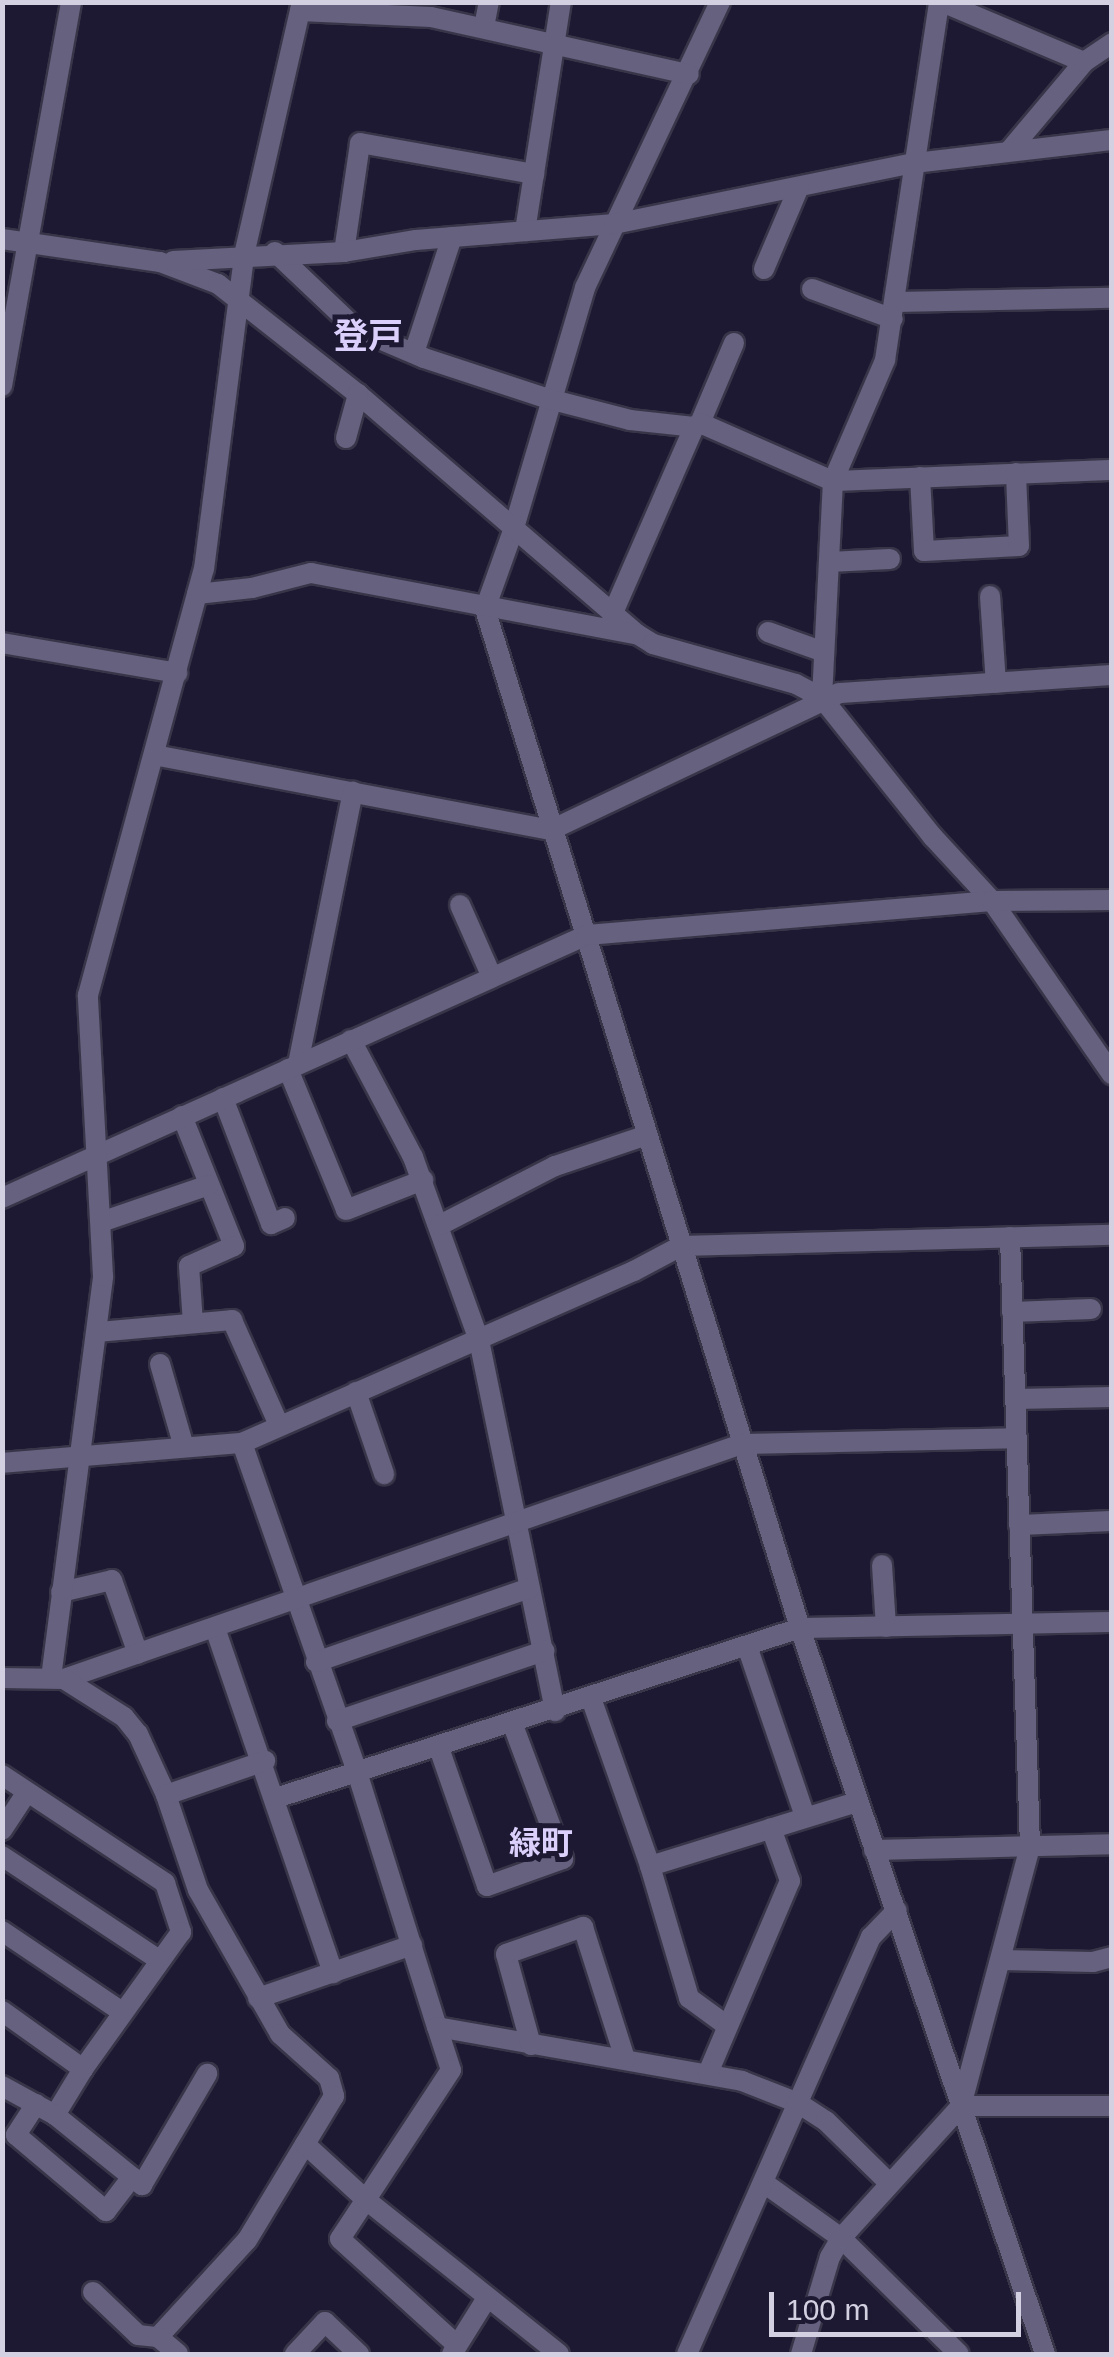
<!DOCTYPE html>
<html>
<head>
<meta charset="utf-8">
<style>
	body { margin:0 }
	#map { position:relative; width:1114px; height:2357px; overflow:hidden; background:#1e1932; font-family:Arial,"Noto Sans JP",sans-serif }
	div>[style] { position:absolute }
	.roads { filter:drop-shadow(2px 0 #393549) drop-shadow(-2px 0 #393549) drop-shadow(0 2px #393549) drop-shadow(0 -2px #393549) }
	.minor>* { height:20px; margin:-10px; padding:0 10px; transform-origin:10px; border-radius:10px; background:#65617f }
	span { translate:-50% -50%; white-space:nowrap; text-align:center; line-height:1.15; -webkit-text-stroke:10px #1e1932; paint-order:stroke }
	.neighbourhood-label { font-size:32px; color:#dad0fb; font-weight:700 }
	.quarter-label { font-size:35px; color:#dad0fb; font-weight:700 }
	.frame { position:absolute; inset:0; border:5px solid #d2d0e1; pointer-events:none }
	.scale { position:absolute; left:769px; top:2292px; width:252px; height:45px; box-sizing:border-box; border:5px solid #d2d0e1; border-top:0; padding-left:12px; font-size:30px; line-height:35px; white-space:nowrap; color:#d2d0e1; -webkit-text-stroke:8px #1e1932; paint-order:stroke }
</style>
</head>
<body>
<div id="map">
	<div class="roads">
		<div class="minor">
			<i style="left:720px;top:2px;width:316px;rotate:115.3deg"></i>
			<i style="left:585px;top:288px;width:250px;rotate:106.5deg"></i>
			<i style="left:514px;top:528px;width:86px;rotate:109.7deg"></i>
			<i style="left:485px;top:609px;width:1067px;rotate:72.82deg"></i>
			<i style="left:800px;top:1628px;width:766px;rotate:71.35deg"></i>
			<i style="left:942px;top:2px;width:154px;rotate:22.9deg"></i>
			<i style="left:300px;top:11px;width:131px;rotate:2.6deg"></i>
			<i style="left:431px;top:17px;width:264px;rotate:12.5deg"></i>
			<i style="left:484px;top:27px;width:25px;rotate:-79deg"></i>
			<i style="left:1010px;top:150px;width:115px;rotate:-49.9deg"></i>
			<i style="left:1084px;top:62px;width:34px;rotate:-34deg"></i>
			<i style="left:525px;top:231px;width:232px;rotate:-81.1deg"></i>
			<i style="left:2px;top:239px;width:160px;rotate:8.3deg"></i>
			<i style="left:160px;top:262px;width:62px;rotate:20.8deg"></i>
			<i style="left:218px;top:284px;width:178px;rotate:38.2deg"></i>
			<i style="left:358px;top:394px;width:368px;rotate:40.7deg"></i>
			<i style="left:637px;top:634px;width:19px;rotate:32deg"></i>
			<i style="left:653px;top:644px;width:148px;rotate:15.6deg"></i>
			<i style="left:796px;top:684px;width:30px;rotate:28deg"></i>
			<i style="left:822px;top:698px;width:178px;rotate:51.4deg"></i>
			<i style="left:933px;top:837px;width:87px;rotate:47.3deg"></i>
			<i style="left:992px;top:901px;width:211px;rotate:55.3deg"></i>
			<i style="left:275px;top:252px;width:112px;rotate:43.5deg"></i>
			<i style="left:356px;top:329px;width:74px;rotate:23.1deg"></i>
			<i style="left:424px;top:358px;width:132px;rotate:18.2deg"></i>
			<i style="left:549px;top:399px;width:84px;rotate:14.5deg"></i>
			<i style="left:630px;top:420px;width:64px;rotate:6.2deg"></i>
			<i style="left:694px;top:427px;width:7px;rotate:-34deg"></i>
			<i style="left:344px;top:252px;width:110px;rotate:-81.6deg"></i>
			<i style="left:360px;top:143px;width:177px;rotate:10.1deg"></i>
			<i style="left:173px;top:261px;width:171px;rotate:-3deg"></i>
			<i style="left:344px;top:252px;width:73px;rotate:-9.5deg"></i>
			<i style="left:416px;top:240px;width:199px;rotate:-4.6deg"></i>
			<i style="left:614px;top:224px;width:307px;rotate:-11.5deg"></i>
			<i style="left:915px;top:163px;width:198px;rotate:-6.7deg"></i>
			<i style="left:764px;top:269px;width:89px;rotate:-66.9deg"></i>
			<i style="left:812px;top:289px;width:86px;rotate:20.3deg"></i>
			<i style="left:896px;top:302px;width:216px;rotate:-1.1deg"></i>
			<i style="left:734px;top:343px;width:87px;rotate:113deg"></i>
			<i style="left:700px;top:423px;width:145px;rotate:23.6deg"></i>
			<i style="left:833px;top:481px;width:279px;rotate:-2.3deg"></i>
			<i style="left:414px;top:353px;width:122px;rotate:-71.9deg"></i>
			<i style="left:2px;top:386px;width:390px;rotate:-79.8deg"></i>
			<i style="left:346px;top:438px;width:46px;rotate:-74.7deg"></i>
			<i style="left:920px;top:477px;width:74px;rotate:86.9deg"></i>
			<i style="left:924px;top:551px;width:95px;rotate:-3deg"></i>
			<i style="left:1019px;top:546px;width:73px;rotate:-92.4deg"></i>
			<i style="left:829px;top:562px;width:61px;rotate:-2.8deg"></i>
			<i style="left:197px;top:594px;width:55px;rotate:-6.2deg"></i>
			<i style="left:252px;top:588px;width:61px;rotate:-14.3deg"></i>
			<i style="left:311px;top:573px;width:330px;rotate:10.7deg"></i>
			<i style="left:990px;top:596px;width:87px;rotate:86.1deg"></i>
			<i style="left:612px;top:615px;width:205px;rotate:-66.4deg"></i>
			<i style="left:768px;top:632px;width:59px;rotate:19.7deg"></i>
			<i style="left:2px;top:643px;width:178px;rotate:9.7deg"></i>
			<i style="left:822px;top:698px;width:217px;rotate:-87.1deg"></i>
			<i style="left:833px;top:481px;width:132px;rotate:-66.7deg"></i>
			<i style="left:885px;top:360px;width:362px;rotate:-81.4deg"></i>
			<i style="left:154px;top:755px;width:404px;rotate:10.7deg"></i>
			<i style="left:551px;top:830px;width:319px;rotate:-25.4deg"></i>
			<i style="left:839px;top:693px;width:274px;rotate:-3.8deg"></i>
			<i style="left:460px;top:905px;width:77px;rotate:66.1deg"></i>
			<i style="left:351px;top:1040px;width:132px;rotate:62.1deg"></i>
			<i style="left:413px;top:1157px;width:195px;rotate:70.2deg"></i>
			<i style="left:479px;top:1340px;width:379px;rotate:78.4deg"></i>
			<i style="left:298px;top:1064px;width:278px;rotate:-78.6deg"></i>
			<i style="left:288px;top:1069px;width:152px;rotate:67.6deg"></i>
			<i style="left:346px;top:1210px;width:83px;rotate:-21.3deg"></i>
			<i style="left:223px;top:1098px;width:135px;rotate:69.1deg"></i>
			<i style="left:271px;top:1224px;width:15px;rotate:-23deg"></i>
			<i style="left:182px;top:1116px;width:140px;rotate:68.2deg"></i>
			<i style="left:234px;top:1246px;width:49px;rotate:156deg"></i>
			<i style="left:189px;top:1266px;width:57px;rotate:86deg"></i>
			<i style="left:2px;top:1198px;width:641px;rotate:-24.21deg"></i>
			<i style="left:587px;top:935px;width:406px;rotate:-4.8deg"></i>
			<i style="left:992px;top:901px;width:120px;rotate:-0.5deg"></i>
			<i style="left:101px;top:1222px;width:114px;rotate:-18.9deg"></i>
			<i style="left:440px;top:1225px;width:129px;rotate:-27.2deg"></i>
			<i style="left:555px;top:1166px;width:97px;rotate:-18.6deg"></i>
			<i style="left:1012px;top:1312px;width:79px;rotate:-2.2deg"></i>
			<i style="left:98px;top:1332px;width:135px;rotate:-5.1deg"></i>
			<i style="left:232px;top:1320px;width:115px;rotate:65.9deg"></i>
			<i style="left:160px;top:1364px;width:86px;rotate:73.9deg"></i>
			<i style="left:356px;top:1392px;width:87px;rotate:71.1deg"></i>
			<i style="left:1016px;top:1399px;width:96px;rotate:-1.2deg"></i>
			<i style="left:242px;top:1443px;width:349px;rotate:70.7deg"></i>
			<i style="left:357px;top:1772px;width:267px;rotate:72.6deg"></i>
			<i style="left:437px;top:2027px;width:310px;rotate:10deg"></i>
			<i style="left:742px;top:2081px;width:60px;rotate:21.4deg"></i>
			<i style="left:798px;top:2103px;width:33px;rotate:33deg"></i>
			<i style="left:826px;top:2121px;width:88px;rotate:44.5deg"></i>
			<i style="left:2px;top:1463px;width:241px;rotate:-4.8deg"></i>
			<i style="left:242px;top:1443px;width:428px;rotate:-23.7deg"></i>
			<i style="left:634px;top:1271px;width:53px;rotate:-28deg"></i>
			<i style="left:681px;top:1246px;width:431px;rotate:-1.5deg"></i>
			<i style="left:1019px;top:1525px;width:93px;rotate:-2.5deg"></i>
			<i style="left:882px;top:1565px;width:62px;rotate:86.3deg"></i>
			<i style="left:61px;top:1592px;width:52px;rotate:-13.2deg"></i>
			<i style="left:112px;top:1580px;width:78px;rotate:70.6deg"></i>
			<i style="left:215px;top:1628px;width:365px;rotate:71.1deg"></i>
			<i style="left:747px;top:1646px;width:180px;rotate:71.2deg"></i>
			<i style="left:316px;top:1662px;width:226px;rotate:-19.1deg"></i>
			<i style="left:2px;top:1678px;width:62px;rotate:0.9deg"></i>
			<i style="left:64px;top:1679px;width:718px;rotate:-19.12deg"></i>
			<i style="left:742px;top:1444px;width:275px;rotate:-1.2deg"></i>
			<i style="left:51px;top:1678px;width:405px;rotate:-82.6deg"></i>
			<i style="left:103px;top:1276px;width:281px;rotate:-93.1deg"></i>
			<i style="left:88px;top:995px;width:442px;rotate:-74.8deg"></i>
			<i style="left:204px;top:569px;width:317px;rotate:-82.7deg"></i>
			<i style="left:244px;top:255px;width:260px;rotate:-77.1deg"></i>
			<i style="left:64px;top:1679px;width:71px;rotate:32.3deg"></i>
			<i style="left:124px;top:1717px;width:22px;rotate:51deg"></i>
			<i style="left:138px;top:1734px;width:67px;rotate:65.3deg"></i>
			<i style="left:166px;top:1795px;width:100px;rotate:71.4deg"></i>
			<i style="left:198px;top:1890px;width:166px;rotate:60.3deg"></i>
			<i style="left:280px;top:2034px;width:66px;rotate:41.9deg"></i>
			<i style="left:329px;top:2078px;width:19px;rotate:74deg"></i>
			<i style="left:334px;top:2096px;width:168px;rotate:121.1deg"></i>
			<i style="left:247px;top:2240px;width:132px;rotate:132.5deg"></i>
			<i style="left:591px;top:1698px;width:178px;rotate:70.6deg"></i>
			<i style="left:650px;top:1866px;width:138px;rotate:73.5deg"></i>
			<i style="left:689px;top:1998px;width:46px;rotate:36.1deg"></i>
			<i style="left:337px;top:1721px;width:219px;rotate:-18.7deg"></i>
			<i style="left:439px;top:1748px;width:146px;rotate:70.8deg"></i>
			<i style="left:487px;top:1886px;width:81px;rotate:-19.6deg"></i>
			<i style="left:563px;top:1859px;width:143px;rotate:-110.5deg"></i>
			<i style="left:2px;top:1775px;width:196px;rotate:33.5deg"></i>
			<i style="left:165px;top:1883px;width:52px;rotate:71.9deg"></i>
			<i style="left:181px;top:1932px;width:168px;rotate:125.6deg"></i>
			<i style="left:83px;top:2069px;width:54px;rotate:121.3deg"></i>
			<i style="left:166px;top:1795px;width:105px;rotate:-19deg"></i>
			<i style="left:276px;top:1798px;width:551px;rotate:-17.97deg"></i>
			<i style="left:800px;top:1628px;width:312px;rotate:-1.1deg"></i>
			<i style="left:2px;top:1830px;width:45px;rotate:-56.7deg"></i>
			<i style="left:874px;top:1850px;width:238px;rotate:-1.4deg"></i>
			<i style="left:2px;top:1856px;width:188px;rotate:33.5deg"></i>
			<i style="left:650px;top:1866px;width:217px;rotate:-17.2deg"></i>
			<i style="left:2px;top:1931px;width:145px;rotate:34deg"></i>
			<i style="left:1002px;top:1960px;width:91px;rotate:1.3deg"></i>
			<i style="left:1093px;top:1962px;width:20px;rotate:-15deg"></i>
			<i style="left:258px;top:1998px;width:163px;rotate:-19deg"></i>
			<i style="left:2px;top:2011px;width:100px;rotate:35.6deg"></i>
			<i style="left:437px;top:2027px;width:45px;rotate:72deg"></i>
			<i style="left:451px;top:2070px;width:202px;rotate:123.3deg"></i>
			<i style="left:340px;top:2239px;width:158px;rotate:42.2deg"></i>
			<i style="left:531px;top:2045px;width:94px;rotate:-105.4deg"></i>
			<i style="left:506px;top:1954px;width:82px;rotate:-19.3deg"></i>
			<i style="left:583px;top:1927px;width:139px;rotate:72.3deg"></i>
			<i style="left:708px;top:2073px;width:209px;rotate:-66.9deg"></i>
			<i style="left:790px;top:1881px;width:56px;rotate:-109.7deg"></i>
			<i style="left:2px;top:2086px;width:60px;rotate:28.7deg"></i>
			<i style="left:55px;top:2115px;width:112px;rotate:38.8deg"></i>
			<i style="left:142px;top:2185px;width:129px;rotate:-59.6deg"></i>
			<i style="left:36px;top:2104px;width:37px;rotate:123deg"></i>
			<i style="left:16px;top:2135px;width:118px;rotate:40.2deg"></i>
			<i style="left:106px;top:2211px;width:43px;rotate:-52.6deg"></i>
			<i style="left:961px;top:2106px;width:151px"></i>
			<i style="left:305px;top:2144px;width:81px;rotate:42.5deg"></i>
			<i style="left:365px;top:2199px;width:248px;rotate:38.6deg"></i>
			<i style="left:764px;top:2183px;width:95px;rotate:35.5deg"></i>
			<i style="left:841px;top:2238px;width:165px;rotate:44.5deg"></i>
			<i style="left:93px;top:2292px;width:62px;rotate:43.7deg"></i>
			<i style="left:138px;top:2335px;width:20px;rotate:6deg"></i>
			<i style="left:158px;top:2337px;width:26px;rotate:40deg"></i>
			<i style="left:295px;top:2354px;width:44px;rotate:-46.8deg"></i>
			<i style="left:325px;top:2322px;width:47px;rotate:43.3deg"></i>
			<i style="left:452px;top:2354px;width:66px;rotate:-58deg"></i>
			<i style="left:687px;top:2354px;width:456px;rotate:-66.2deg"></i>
			<i style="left:871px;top:1937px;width:37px;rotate:-46deg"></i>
			<i style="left:801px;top:2354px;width:101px;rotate:-73.4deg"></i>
			<i style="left:830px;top:2257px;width:22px;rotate:-60deg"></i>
			<i style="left:841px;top:2238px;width:178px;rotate:-47.7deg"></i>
			<i style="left:961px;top:2106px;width:269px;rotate:-75.1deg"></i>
			<i style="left:1030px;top:1846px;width:609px;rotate:-91.88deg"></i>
		</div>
	</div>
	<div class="neighbourhood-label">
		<span style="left:541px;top:1843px">緑町</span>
	</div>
	<div class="quarter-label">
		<span style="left:368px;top:336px">登戸</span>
	</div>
	<div class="frame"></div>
	<div class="scale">100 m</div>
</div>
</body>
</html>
